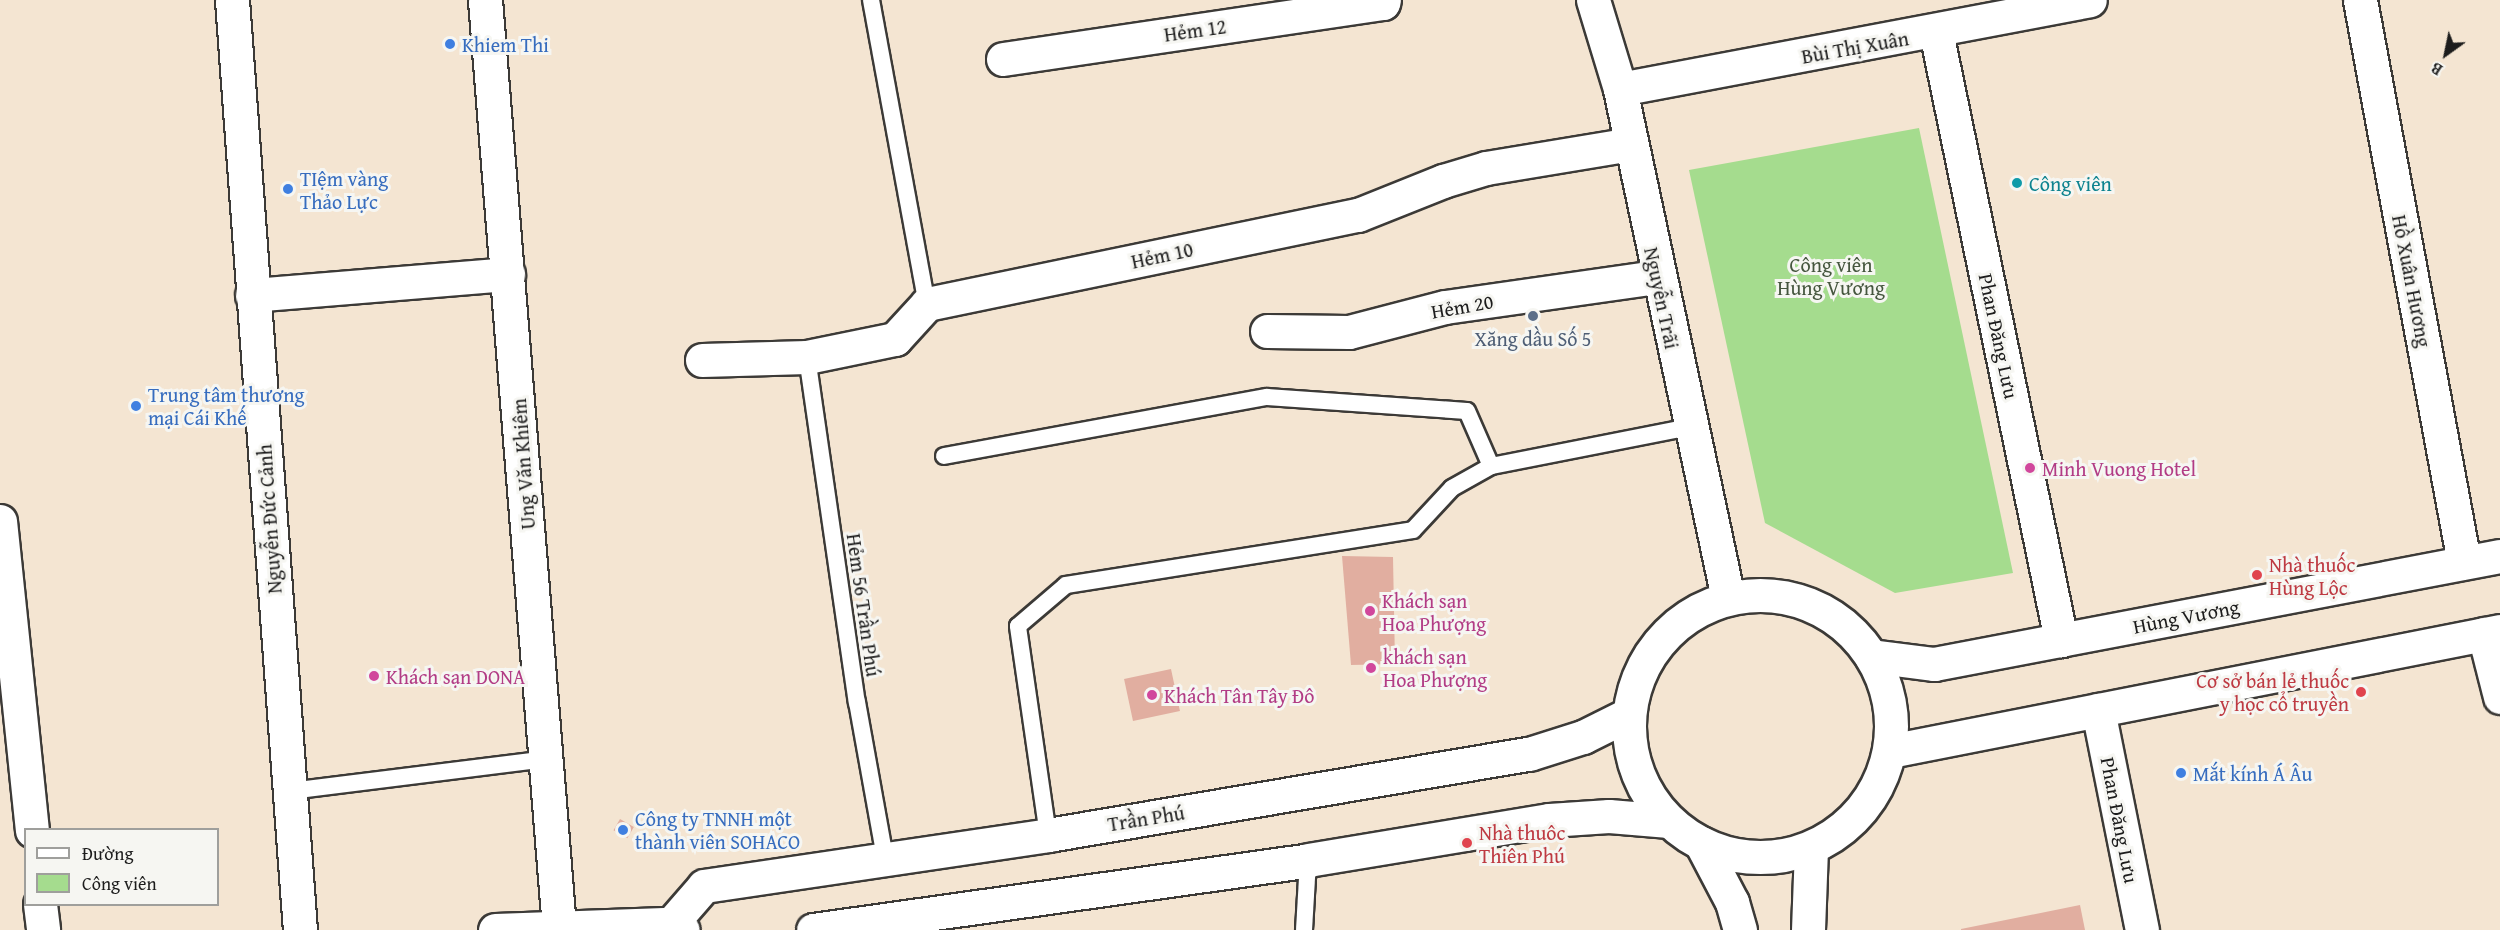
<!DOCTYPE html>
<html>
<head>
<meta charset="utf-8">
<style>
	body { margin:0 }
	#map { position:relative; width:2500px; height:930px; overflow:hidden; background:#f4e5d2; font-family:"Gentium Book Plus",serif }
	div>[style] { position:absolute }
	.green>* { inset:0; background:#a5dc8e }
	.building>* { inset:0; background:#e1aea0; transform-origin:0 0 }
	.roads { filter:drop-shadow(2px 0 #3c3a37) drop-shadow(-2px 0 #3c3a37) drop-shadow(0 2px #3c3a37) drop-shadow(0 -2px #3c3a37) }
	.lane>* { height:16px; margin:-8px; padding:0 8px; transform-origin:8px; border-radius:8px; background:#fff }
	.street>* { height:33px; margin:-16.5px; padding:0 16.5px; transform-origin:16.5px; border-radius:16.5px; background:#fff }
	.secondary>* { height:33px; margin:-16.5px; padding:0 16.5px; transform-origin:16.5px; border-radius:16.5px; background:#fff }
	.primary>* { height:33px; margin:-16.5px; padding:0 16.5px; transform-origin:16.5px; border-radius:16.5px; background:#fff }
	.highway>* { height:33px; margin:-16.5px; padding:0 16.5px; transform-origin:16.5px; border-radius:16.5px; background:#fff }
	.highway>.ring { margin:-16.5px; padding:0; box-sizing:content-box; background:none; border:33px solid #fff; border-radius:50% }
	.dots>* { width:16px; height:16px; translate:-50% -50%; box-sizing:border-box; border:3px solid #f6f6f2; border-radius:50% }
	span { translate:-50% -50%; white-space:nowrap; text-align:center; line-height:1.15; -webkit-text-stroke:6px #f6f6f2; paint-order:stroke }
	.street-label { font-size:20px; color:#1c1c1c }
	.shop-label { font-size:20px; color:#366cbe }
	.left { translate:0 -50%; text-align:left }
	.culture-label { font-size:20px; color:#0d838f }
	.park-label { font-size:20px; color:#45563e }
	.service-label { font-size:20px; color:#4e5e75 }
	.hotel-label { font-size:20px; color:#b23c85 }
	.health-label { font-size:20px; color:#be3a42 }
	.right { translate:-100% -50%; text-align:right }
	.legend { position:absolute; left:24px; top:828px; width:195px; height:78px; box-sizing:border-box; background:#f6f6f2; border:2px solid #9f9f9c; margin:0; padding:8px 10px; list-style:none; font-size:18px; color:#1c1c1c }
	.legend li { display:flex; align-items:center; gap:12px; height:30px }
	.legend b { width:30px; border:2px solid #9f9f9c }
	.north { position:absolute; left:2416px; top:24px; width:60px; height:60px; -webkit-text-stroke:4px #f6f6f2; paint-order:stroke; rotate:213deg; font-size:16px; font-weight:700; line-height:24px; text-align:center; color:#1c1c1c }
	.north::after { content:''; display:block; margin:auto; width:21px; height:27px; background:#1c1c1c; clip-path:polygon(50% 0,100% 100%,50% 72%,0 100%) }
</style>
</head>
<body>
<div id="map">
	<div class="green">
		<i style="clip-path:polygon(1919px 128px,2013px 573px,1895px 593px,1765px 523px,1689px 170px)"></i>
	</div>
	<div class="building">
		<i style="clip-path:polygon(1342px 556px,1393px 557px,1395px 664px,1351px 665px)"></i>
		<i style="left:1171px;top:669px;width:43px;height:48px;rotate:78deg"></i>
		<i style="left:620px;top:819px;width:16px;height:13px;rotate:30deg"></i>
		<i style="clip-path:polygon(2080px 905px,2085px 930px,1961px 930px,1961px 929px)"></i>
	</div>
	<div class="roads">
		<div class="lane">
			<i style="left:871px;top:0;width:309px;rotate:79.6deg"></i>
			<i style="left:807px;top:357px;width:349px;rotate:81.8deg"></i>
			<i style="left:857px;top:702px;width:158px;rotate:79.8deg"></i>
			<i style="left:944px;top:456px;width:328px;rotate:-10.4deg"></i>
			<i style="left:1267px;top:397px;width:200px;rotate:4deg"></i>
			<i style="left:1467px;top:411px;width:60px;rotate:66.4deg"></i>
			<i style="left:290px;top:791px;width:258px;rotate:-7.1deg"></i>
			<i style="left:1048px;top:835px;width:211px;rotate:-98.2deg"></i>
			<i style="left:1018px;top:626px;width:63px;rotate:-40.5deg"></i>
			<i style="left:1066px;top:585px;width:351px;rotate:-9deg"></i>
			<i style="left:1413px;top:530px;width:57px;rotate:-47.1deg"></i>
			<i style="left:1452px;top:488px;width:45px;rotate:-29.4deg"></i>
			<i style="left:1491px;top:466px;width:203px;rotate:-11.1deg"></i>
			<i style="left:1304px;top:930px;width:70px;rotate:-86.7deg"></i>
		</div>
		<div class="street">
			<i style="left:232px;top:0;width:932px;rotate:85.82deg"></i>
			<i style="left:2360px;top:0;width:572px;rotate:79.52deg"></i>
			<i style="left:1936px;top:32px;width:621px;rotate:78.38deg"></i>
			<i style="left:1003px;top:59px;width:384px;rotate:-8.4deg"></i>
			<i style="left:1383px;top:3px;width:3px;rotate:-72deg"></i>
			<i style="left:1620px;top:89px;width:478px;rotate:-10.7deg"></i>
			<i style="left:252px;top:295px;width:257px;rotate:-4.7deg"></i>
			<i style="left:1267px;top:331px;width:82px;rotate:0.7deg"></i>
			<i style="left:1349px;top:332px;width:99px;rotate:-14.6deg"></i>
			<i style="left:1445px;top:307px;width:214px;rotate:-8.1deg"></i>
			<i style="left:702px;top:360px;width:105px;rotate:-1.6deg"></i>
			<i style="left:807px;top:357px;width:90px;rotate:-11.6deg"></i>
			<i style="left:895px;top:339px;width:47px;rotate:-47.6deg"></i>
			<i style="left:927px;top:304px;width:440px;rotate:-11.7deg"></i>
			<i style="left:1358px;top:215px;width:92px;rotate:-21.8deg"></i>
			<i style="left:1443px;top:181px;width:45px;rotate:-16.8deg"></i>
			<i style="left:1486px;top:168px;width:147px;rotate:-9.4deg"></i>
			<i style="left:0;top:521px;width:311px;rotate:84.1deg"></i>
			<i style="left:2484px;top:634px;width:65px;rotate:75.7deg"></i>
			<i style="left:2098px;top:710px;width:224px;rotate:78.7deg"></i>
			<i style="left:40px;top:904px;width:26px;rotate:83deg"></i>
		</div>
		<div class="secondary">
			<i style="left:485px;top:0;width:930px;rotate:85.44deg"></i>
			<i style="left:671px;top:924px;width:50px;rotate:-49deg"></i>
			<i style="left:704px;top:886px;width:348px;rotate:-8.4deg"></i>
			<i style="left:1048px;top:835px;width:488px;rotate:-9.6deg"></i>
			<i style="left:1529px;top:754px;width:57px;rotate:-17.5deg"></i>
			<i style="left:1583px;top:737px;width:51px;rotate:-26.6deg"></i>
			<i style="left:495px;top:930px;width:176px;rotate:-2deg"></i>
			<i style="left:671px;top:924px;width:13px;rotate:27deg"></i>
			<i style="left:813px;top:930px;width:500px;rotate:-8deg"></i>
			<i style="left:1308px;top:860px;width:244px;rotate:-9.4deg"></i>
			<i style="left:1549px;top:820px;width:60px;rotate:-3.8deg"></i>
			<i style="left:1609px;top:816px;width:60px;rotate:4.8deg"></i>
		</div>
		<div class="primary">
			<i style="left:1593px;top:0;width:93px;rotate:73.1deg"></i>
			<i style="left:1620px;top:89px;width:520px;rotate:78.02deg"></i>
		</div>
		<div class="highway">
			<i class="ring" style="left:1629px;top:595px;width:229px;height:229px"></i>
			<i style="left:1871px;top:656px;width:64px;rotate:7.2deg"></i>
			<i style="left:1934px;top:664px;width:576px;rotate:-10.8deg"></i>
			<i style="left:1890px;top:751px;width:622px;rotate:-11.13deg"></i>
			<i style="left:1701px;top:843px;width:67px;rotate:62.3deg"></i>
			<i style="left:1732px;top:902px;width:29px;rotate:74deg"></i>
			<i style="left:1808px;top:930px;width:82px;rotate:-87.9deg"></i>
		</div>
	</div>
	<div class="dots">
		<i style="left:450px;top:44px;background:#3f7fe0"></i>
		<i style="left:2017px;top:183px;background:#0f9aa8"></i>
		<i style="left:288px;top:189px;background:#3f7fe0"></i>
		<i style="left:1533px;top:316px;background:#5c6f8a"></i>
		<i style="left:136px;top:406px;background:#3f7fe0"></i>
		<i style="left:2030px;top:468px;background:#d1479c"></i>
		<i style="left:2257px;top:575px;background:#e0444e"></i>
		<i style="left:1370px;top:611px;background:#d1479c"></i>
		<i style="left:1371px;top:668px;background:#d1479c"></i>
		<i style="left:374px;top:676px;background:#d1479c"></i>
		<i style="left:2361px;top:692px;background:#e0444e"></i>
		<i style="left:1152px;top:695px;background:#d1479c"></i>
		<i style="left:2181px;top:773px;background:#3f7fe0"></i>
		<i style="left:623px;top:830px;background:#3f7fe0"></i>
		<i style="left:1467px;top:843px;background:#e0444e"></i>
	</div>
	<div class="street-label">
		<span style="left:1195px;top:30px;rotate:-8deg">Hẻm 12</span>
		<span style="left:1855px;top:47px;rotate:-10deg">Bùi Thị Xuân</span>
		<span style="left:1162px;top:255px;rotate:-12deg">Hẻm 10</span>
		<span style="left:2412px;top:281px;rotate:79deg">Hồ Xuân Hương</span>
		<span style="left:1662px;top:298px;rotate:78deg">Nguyễn Trãi</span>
		<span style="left:1462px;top:306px;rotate:-10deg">Hẻm 20</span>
		<span style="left:1999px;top:336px;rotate:78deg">Phan Đăng Lưu</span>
		<span style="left:523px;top:464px;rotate:-94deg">Ung Văn Khiêm</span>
		<span style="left:269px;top:519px;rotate:-94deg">Nguyễn Đức Cảnh</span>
		<span style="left:864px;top:605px;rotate:82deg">Hẻm 56 Trần Phú</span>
		<span style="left:2186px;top:616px;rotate:-11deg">Hùng Vương</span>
		<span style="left:1146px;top:818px;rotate:-9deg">Trần Phú</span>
		<span style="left:2120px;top:820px;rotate:79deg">Phan Đăng Lưu</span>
	</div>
	<div class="shop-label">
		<span class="left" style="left:462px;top:44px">Khiem Thi</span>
		<span class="left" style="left:300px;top:190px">TIệm vàng<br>Thảo Lực</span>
		<span class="left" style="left:148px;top:406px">Trung tâm thương<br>mại Cái Khế</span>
		<span class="left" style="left:2193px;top:773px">Mắt kính Á Âu</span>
		<span class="left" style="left:635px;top:830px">Công ty TNNH một<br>thành viên SOHACO</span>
	</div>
	<div class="culture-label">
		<span class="left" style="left:2029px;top:183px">Công viên</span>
	</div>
	<div class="park-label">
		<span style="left:1831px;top:276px">Công viên<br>Hùng Vương</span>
	</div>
	<div class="service-label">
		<span style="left:1533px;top:338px">Xăng dầu Số 5</span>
	</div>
	<div class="hotel-label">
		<span class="left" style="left:2042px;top:468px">Minh Vuong Hotel</span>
		<span class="left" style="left:1382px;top:612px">Khách sạn<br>Hoa Phượng</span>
		<span class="left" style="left:1383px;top:668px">khách sạn<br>Hoa Phượng</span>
		<span class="left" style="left:386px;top:676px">Khách sạn DONA</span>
		<span class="left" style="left:1164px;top:695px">Khách Tân Tây Đô</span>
	</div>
	<div class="health-label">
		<span class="left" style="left:2269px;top:576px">Nhà thuốc<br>Hùng Lộc</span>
		<span class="right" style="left:2349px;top:692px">Cơ sở bán lẻ thuốc<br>y học cổ truyền</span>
		<span class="left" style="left:1479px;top:844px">Nhà thuôc<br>Thiên Phú</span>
	</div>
	<ul class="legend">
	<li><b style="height:8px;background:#fff"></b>Đường</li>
	<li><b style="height:16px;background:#a5dc8e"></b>Công viên</li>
	</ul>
	<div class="north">B</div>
</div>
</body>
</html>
